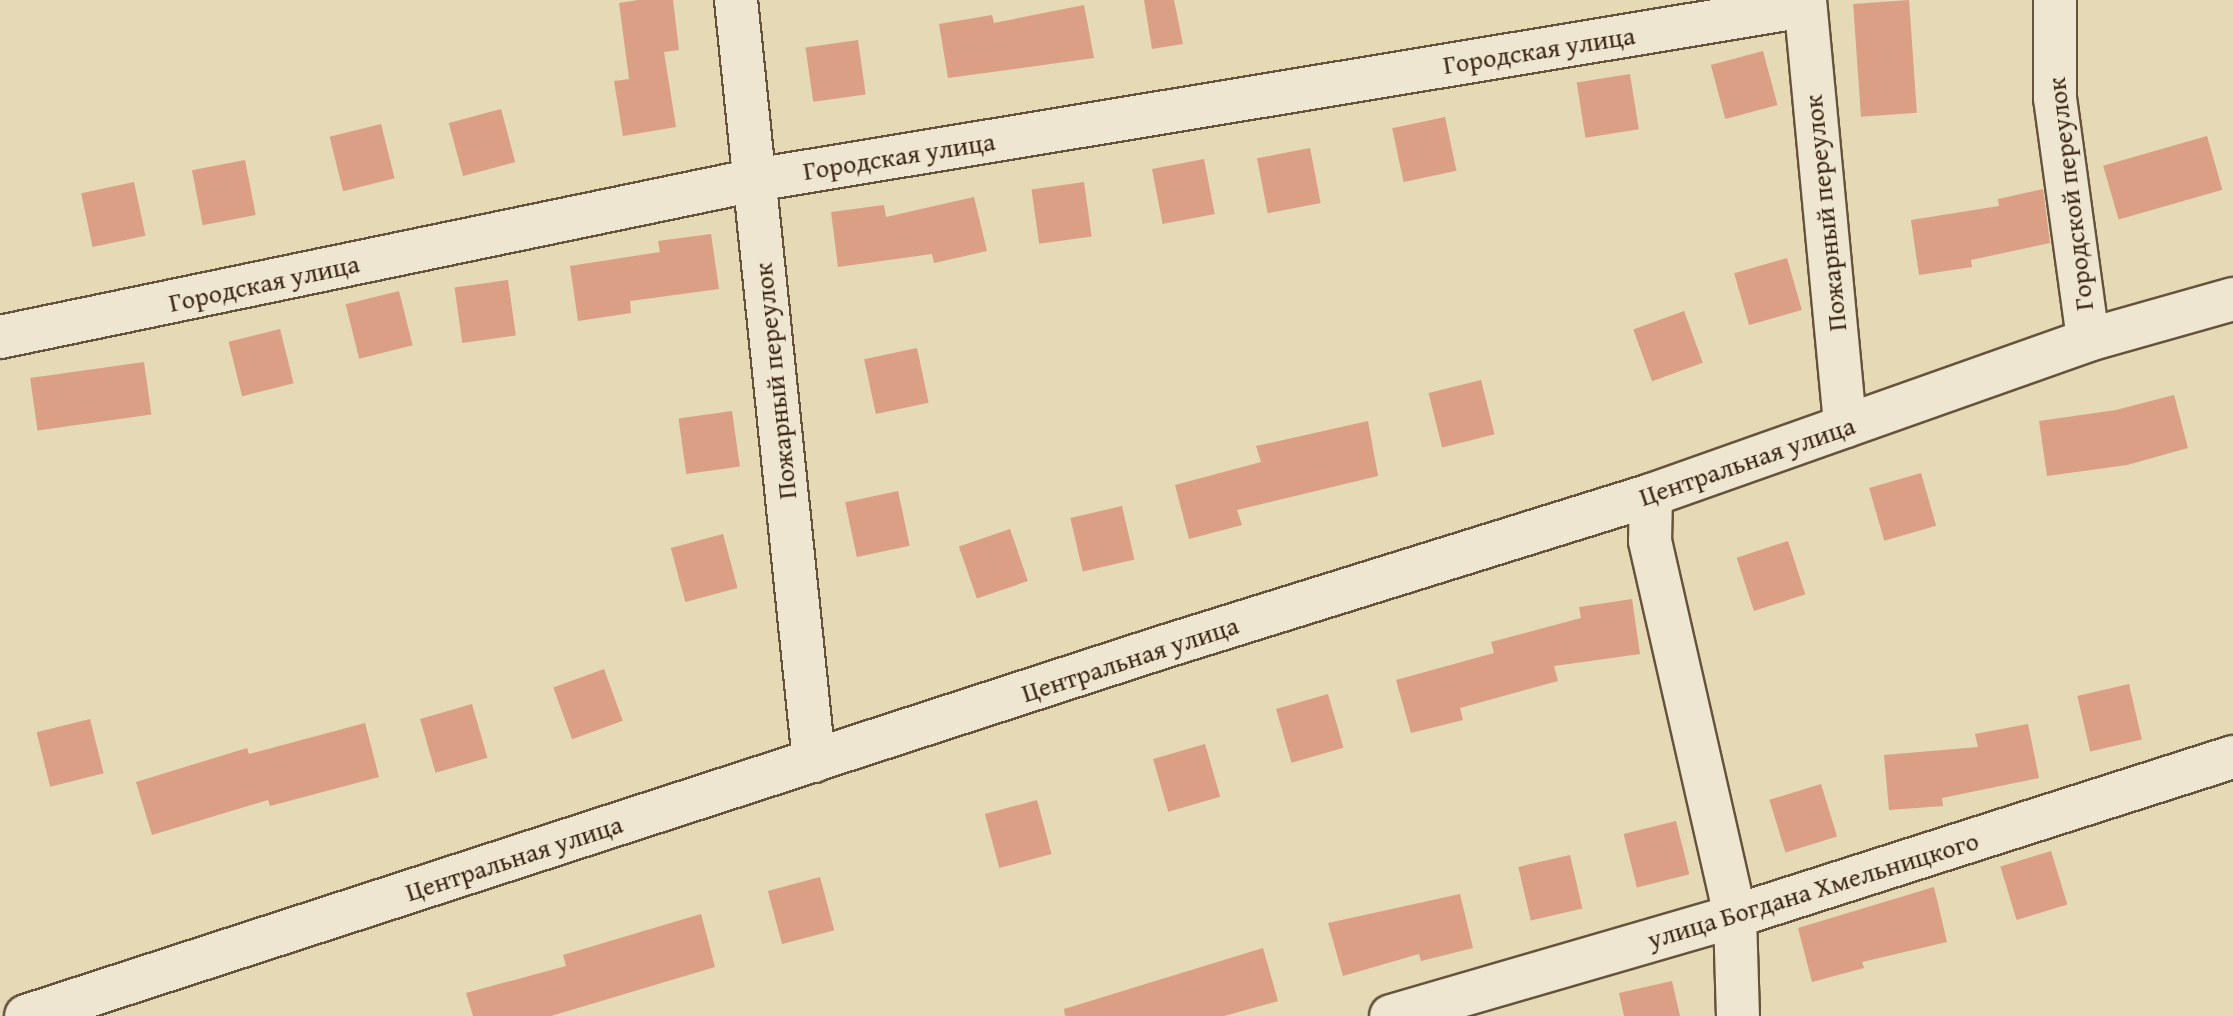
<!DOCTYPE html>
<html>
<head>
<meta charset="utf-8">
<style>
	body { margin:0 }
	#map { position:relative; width:2233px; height:1016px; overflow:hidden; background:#e5d9b6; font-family:"Gentium Book Plus",serif }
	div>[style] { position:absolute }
	.building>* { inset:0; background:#da9f84; transform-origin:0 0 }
	.roads { filter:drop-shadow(2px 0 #66533c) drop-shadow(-2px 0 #66533c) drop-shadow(0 2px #66533c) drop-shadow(0 -2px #66533c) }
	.minor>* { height:42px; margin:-21px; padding:0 21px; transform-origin:21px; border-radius:21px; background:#eee6d0 }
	span { translate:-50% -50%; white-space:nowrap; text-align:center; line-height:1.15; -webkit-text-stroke:6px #eee6d0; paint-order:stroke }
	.street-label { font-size:26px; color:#3b2613 }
</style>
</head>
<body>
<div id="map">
	<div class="building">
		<i style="clip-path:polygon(638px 0,673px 0,679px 50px,664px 52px,676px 127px,623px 136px,614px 81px,629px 79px,619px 3px)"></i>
		<i style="clip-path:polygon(1144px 0,1174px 0,1183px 44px,1152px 49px)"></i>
		<i style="left:1909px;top:0;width:113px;height:56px;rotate:86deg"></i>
		<i style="clip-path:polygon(1084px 5px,1094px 58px,948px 78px,939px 24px,992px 15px,994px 23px)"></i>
		<i style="left:858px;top:40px;width:55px;height:53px;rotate:82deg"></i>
		<i style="left:1763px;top:51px;width:56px;height:54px;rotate:75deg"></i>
		<i style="left:1630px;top:74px;width:56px;height:54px;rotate:81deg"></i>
		<i style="left:501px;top:109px;width:55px;height:54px;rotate:75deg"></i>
		<i style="left:1445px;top:117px;width:55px;height:54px;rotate:78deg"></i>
		<i style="left:381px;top:124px;width:56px;height:53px;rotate:76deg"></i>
		<i style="left:2207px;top:136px;width:56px;height:108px;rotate:74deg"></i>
		<i style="left:1310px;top:148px;width:56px;height:54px;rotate:79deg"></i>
		<i style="left:1204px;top:159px;width:56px;height:53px;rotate:79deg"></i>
		<i style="left:245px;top:160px;width:56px;height:54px;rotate:79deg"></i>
		<i style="left:134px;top:182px;width:55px;height:54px;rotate:78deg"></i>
		<i style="left:1084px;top:182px;width:55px;height:53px;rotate:82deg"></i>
		<i style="clip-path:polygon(2043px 189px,2050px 243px,1971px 260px,1972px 267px,1919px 275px,1911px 220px,1999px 206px,1998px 199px)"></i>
		<i style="clip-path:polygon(974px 197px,987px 251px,934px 263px,932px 254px,838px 267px,831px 212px,884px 205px,886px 217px)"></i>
		<i style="clip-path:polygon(711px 234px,719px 289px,630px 301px,631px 313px,578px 321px,570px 266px,660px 252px,658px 241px)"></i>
		<i style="left:1787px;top:258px;width:54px;height:55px;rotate:74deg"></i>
		<i style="left:508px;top:280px;width:56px;height:54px;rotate:82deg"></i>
		<i style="left:399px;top:291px;width:56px;height:55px;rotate:76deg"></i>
		<i style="left:1684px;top:311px;width:55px;height:54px;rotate:70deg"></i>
		<i style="left:280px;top:329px;width:56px;height:53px;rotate:76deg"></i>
		<i style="left:917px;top:348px;width:56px;height:54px;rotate:78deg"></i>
		<i style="left:144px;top:362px;width:53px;height:115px;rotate:82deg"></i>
		<i style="left:1481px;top:380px;width:56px;height:54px;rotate:76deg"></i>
		<i style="clip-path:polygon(2174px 395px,2188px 448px,2127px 465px,2047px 476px,2039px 421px,2116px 410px)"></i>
		<i style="left:732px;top:411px;width:56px;height:54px;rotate:82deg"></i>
		<i style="clip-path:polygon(1368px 421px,1378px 476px,1237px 510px,1242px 525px,1189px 539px,1175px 485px,1261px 462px,1256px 446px)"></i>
		<i style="left:1921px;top:473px;width:55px;height:54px;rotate:74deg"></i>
		<i style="left:898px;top:491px;width:56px;height:54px;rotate:78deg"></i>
		<i style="left:1122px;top:506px;width:55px;height:53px;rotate:77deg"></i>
		<i style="left:1010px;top:529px;width:55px;height:54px;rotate:71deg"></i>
		<i style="left:723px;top:534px;width:56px;height:54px;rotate:75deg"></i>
		<i style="left:1788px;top:541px;width:56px;height:54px;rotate:72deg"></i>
		<i style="clip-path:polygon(1632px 599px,1640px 654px,1554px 666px,1558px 681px,1460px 708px,1463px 720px,1411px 733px,1396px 680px,1494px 653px,1491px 642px,1581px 618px,1579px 607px)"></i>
		<i style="left:604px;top:669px;width:55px;height:54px;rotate:70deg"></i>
		<i style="left:2129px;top:684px;width:57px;height:53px;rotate:77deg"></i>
		<i style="left:1328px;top:694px;width:56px;height:54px;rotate:74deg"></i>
		<i style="left:472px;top:704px;width:56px;height:54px;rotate:74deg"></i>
		<i style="left:90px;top:719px;width:56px;height:55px;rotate:76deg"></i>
		<i style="clip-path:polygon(365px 723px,379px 777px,270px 806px,268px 800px,152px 835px,136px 782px,247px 748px,249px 754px)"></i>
		<i style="clip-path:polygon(2028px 724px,2039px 778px,1942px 798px,1943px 806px,1889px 810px,1884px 755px,1978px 747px,1975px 734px)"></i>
		<i style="left:1205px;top:744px;width:55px;height:54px;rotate:74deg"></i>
		<i style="left:1821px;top:784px;width:55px;height:54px;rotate:73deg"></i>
		<i style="left:1037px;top:800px;width:56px;height:54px;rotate:75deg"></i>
		<i style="left:1676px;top:821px;width:55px;height:54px;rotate:76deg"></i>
		<i style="left:2051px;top:851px;width:56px;height:53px;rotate:73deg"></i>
		<i style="left:1570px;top:855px;width:55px;height:53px;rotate:77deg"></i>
		<i style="left:820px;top:877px;width:55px;height:54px;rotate:75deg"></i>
		<i style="clip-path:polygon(1934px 887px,1947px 942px,1862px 962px,1864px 968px,1812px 982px,1798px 928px)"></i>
		<i style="clip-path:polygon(1460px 894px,1473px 948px,1421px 961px,1419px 954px,1343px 976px,1328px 923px)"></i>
		<i style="clip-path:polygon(701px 914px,715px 967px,551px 1016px,473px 1016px,466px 993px,566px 966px,563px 955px)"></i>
		<i style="clip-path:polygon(1263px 948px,1278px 1001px,1224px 1016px,1065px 1016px,1064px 1009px)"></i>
		<i style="clip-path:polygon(1672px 981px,1680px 1016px,1624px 1016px,1619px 993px)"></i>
	</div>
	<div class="roads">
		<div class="minor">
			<i style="left:736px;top:0;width:765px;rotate:84.15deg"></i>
			<i style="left:1805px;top:0;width:428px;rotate:84.6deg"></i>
			<i style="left:2055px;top:0;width:98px;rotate:90deg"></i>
			<i style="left:2055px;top:98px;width:244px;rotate:82.2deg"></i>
			<i style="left:0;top:337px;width:771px;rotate:-11.75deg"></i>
			<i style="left:755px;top:180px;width:1064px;rotate:-9.41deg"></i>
			<i style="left:1651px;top:495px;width:46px;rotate:91.2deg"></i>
			<i style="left:1650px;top:541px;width:385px;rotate:77.2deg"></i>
			<i style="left:1735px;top:916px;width:100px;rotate:88.3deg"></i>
			<i style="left:26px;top:1016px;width:1195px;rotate:-17.98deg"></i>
			<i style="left:1163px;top:647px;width:511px;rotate:-17.3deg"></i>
			<i style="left:1651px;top:495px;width:464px;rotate:-19.5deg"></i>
			<i style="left:2088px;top:340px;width:151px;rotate:-15.8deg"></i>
			<i style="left:1391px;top:1016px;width:358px;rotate:-16.2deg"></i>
			<i style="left:1735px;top:916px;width:523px;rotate:-17.71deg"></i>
		</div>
	</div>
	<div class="street-label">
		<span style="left:1539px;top:50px;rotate:-9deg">Городская улица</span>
		<span style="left:899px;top:156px;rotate:-9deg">Городская улица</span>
		<span style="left:2070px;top:194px;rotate:-97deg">Городской переулок</span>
		<span style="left:1825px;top:213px;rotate:-96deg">Пожарный переулок</span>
		<span style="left:264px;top:283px;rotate:-12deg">Городская улица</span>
		<span style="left:775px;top:381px;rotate:-96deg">Пожарный переулок</span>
		<span style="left:1747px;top:461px;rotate:-19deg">Центральная улица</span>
		<span style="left:1130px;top:659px;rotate:-18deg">Центральная улица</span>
		<span style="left:514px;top:858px;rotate:-18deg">Центральная улица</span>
		<span style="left:1813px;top:890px;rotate:-17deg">улица Богдана Хмельницкого</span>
	</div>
</div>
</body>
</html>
